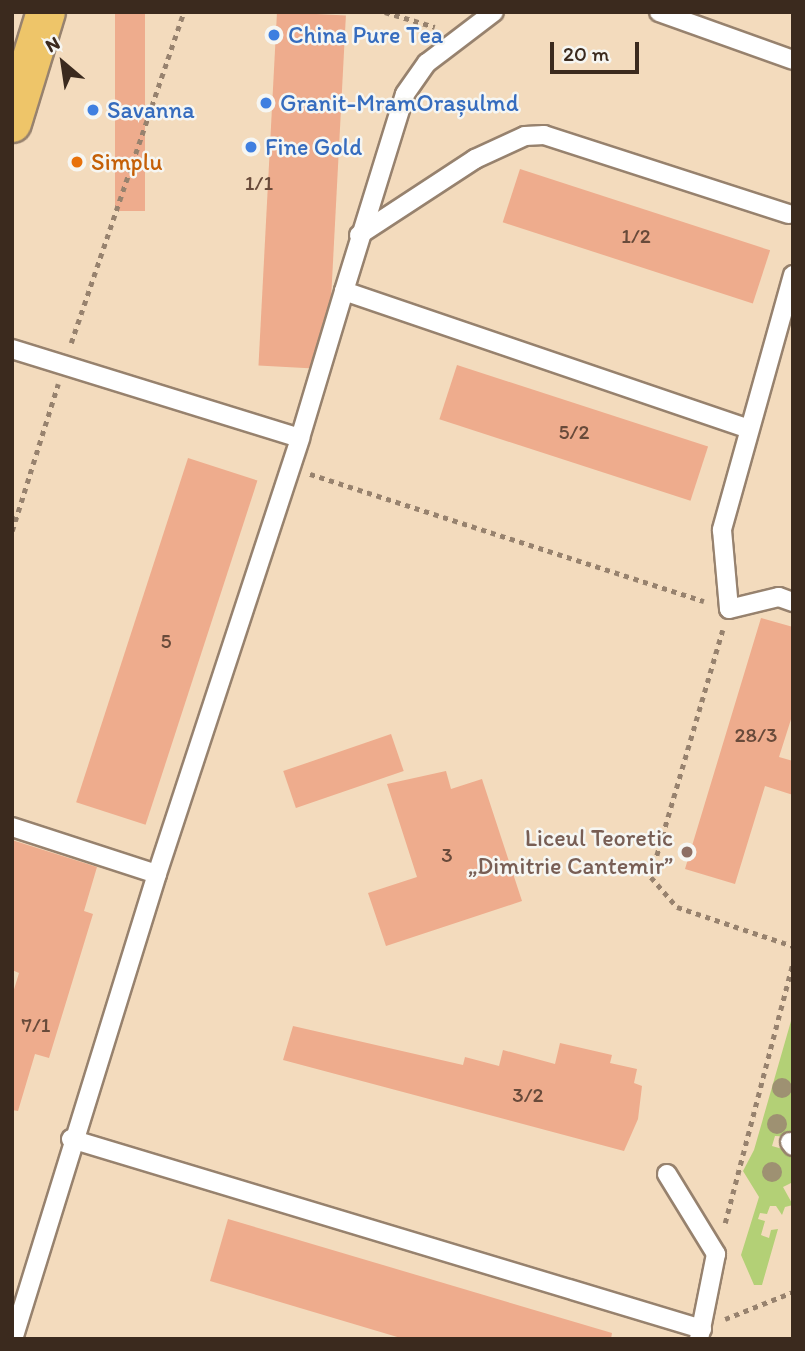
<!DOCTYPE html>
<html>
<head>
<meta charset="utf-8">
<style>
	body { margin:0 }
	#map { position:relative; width:805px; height:1351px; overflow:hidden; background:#f3dbbd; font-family:Itim,sans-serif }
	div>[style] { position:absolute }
	.green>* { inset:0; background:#b3d076 }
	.building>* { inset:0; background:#eeac8d; transform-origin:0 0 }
	.path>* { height:4.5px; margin-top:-2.25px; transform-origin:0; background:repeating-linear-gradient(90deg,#97826e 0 5px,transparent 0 10px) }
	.roads { filter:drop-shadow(2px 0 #97826e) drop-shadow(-2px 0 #97826e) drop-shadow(0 2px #97826e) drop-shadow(0 -2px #97826e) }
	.lane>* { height:18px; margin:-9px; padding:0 9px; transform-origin:9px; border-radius:9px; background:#fff }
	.highway>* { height:38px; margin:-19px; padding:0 19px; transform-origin:19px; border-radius:19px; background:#eec569 }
	.trees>* { width:20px; height:20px; margin:-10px; border-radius:50%; background:#9e9172 }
	.dots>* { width:19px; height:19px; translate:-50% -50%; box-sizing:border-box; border:4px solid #f6f6f2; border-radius:50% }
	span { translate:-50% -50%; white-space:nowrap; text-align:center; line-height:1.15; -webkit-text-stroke:5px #f6f6f2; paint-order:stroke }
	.number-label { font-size:21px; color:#684a3a }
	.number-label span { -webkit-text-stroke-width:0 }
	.shop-label { font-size:24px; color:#366cbe }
	.left { translate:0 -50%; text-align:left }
	.food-label { font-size:24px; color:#c56008 }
	.education-label { font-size:24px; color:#785e54 }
	.right { translate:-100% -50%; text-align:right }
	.frame { position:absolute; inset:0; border:14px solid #3b2a1e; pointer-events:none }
	.north { position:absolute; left:28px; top:28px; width:70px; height:70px; -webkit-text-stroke:5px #f6f6f2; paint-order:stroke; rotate:331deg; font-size:19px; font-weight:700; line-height:28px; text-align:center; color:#3b2a1e }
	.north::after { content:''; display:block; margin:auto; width:24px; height:32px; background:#3b2a1e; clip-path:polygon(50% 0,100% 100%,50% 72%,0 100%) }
	.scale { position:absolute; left:550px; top:42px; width:89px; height:32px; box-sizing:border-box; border:4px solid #3b2a1e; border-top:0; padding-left:9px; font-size:21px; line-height:24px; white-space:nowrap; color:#3b2a1e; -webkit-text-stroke:5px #f6f6f2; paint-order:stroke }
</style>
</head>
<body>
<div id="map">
	<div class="green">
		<i style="clip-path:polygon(793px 1014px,793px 1137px,775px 1136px,772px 1146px,793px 1152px,793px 1182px,783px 1187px,793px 1205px,785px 1207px,782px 1215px,776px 1206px,770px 1206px,767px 1214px,760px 1213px,758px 1219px,765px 1221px,761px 1235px,769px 1238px,771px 1230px,778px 1229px,762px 1285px,754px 1285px,741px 1255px,759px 1197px,743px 1171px,754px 1150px)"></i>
	</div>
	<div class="building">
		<i style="left:115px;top:12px;width:30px;height:199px"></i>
		<i style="left:277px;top:12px;width:69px;height:354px;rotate:3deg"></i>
		<i style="left:520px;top:169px;width:263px;height:56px;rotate:18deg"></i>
		<i style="left:457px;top:365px;width:264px;height:57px;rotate:18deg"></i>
		<i style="left:188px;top:458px;width:73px;height:362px;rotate:18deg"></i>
		<i style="clip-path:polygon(761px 618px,793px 627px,793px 713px,779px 757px,793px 761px,793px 795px,765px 786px,735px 884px,685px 869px)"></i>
		<i style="left:391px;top:734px;width:39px;height:114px;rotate:71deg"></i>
		<i style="clip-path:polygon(446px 771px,451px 789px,482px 779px,522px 901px,386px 946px,368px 893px,417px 877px,387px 784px)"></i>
		<i style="clip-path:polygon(12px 840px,97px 867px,84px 911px,93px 914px,49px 1058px,35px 1054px,18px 1111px,12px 1110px,12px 996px,19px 973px,12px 970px)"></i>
		<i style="clip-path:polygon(293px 1026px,463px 1065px,465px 1057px,499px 1066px,503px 1050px,555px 1064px,560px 1043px,612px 1055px,610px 1063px,637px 1069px,634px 1083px,642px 1086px,638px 1119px,624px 1151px,283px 1060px)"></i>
		<i style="clip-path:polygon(228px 1219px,612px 1333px,611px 1339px,404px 1339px,210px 1281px)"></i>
	</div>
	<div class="path">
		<i style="left:385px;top:12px;width:52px;rotate:16.7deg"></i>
		<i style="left:71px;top:343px;width:350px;rotate:-71.2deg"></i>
		<i style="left:310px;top:474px;width:414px;rotate:17.9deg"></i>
		<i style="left:12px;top:531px;width:154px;rotate:-72.6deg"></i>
		<i style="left:723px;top:630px;width:257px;rotate:106.3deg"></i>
		<i style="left:651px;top:877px;width:40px;rotate:49deg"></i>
		<i style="left:677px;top:907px;width:122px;rotate:18.6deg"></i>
		<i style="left:725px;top:1223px;width:270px;rotate:-75.4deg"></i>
		<i style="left:725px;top:1319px;width:73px;rotate:-21.7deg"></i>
	</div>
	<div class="roads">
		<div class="lane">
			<i style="left:659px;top:12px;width:142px;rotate:19.7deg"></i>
			<i style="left:359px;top:235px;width:139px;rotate:-33.2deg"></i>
			<i style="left:475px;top:159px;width:55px;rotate:-24.7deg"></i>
			<i style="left:525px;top:136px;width:19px;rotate:-3deg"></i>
			<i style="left:544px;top:135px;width:257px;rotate:17.9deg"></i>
			<i style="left:793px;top:275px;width:265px;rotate:105.6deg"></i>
			<i style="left:722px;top:530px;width:79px;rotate:84.9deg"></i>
			<i style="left:729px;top:609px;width:51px;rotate:-13.5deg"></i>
			<i style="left:779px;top:597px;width:15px;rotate:20deg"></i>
			<i style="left:344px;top:291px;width:206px;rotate:-72.8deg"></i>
			<i style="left:405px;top:94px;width:38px;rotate:-55deg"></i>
			<i style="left:427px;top:63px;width:84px;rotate:-37.3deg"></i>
			<i style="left:12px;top:349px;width:301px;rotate:17.2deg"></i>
			<i style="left:300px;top:438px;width:153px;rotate:-73.3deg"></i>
			<i style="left:344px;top:291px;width:428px;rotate:18.8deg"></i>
			<i style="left:12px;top:827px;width:152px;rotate:18deg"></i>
			<i style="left:157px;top:874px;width:487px;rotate:107.2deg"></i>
			<i style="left:157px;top:874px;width:459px;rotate:-71.8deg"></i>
			<i style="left:71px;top:1139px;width:659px;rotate:16.76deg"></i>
			<i style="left:790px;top:1142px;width:5px;rotate:53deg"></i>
			<i style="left:667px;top:1174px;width:94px;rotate:58.5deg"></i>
			<i style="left:716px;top:1254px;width:87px;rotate:101.3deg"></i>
		</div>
		<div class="highway">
			<i style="left:12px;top:123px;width:116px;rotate:-73deg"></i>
		</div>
	</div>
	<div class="trees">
		<i style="left:782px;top:1088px"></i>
		<i style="left:777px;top:1124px"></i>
		<i style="left:772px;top:1172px"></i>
	</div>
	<div class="dots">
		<i style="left:274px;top:35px;background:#3f7fe0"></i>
		<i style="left:266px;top:103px;background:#3f7fe0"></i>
		<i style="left:93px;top:110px;background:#3f7fe0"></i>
		<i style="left:251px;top:147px;background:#3f7fe0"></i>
		<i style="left:77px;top:162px;background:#e8710a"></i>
		<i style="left:687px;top:852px;background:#8d6e63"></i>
	</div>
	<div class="number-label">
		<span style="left:259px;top:183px">1/1</span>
		<span style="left:636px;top:236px">1/2</span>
		<span style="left:574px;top:432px">5/2</span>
		<span style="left:166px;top:641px">5</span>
		<span style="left:756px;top:735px">28/3</span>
		<span style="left:447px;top:855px">3</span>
		<span style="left:36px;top:1025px">7/1</span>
		<span style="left:528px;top:1095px">3/2</span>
	</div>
	<div class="shop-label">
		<span class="left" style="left:288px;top:35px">China Pure Tea</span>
		<span class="left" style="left:280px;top:103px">Granit-MramOrașulmd</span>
		<span class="left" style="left:107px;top:110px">Savanna</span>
		<span class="left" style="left:265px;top:147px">Fine Gold</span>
	</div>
	<div class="food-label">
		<span class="left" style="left:91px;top:162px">Simplu</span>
	</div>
	<div class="education-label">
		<span class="right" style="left:673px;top:852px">Liceul Teoretic<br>„Dimitrie Cantemir”</span>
	</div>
	<div class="frame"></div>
	<div class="north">N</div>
	<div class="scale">20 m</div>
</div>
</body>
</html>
